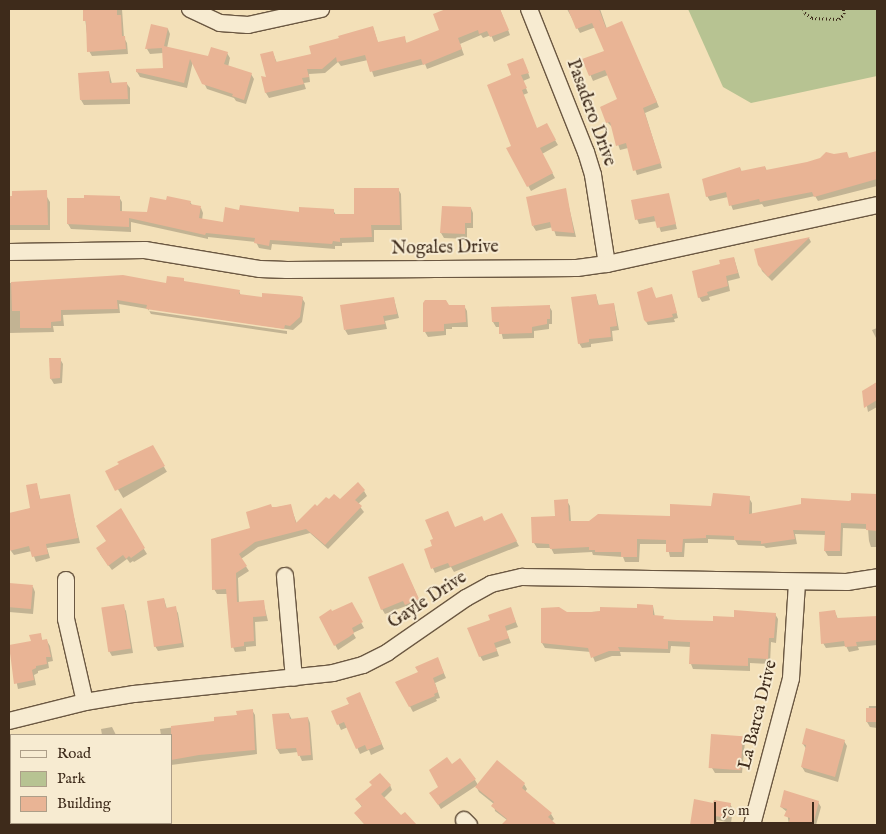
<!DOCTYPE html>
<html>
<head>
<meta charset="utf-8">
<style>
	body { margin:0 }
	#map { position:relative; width:886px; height:834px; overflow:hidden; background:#f3e0b8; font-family:"IM FELL English",serif }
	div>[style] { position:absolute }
	.green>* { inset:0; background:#b7c392 }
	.shadow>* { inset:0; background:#0003; transform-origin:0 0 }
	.building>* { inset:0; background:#e9b495; transform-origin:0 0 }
	.path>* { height:2.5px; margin-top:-1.25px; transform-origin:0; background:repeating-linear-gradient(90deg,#3e2b1b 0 1px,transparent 0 3.5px) }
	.roads { filter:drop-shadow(1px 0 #6b5842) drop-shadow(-1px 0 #6b5842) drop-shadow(0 1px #6b5842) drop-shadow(0 -1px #6b5842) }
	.minor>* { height:16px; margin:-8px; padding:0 8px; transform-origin:8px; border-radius:8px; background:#f7ebd1 }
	span { translate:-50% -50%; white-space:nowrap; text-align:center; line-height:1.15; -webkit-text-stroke:4px #f7ebd1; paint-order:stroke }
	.street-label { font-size:18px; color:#3e2b1b }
	.frame { position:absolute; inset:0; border:10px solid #3e2b1b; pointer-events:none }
	.legend { position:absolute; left:10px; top:734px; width:162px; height:90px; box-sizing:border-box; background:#f7ebd1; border:1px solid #ad9e88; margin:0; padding:6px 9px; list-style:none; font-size:15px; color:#3e2b1b }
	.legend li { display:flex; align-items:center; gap:10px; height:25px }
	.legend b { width:25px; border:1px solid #ad9e88 }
	.scale { position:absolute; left:714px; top:802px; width:100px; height:22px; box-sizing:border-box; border:2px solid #3e2b1b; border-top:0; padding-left:6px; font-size:15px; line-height:18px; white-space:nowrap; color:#3e2b1b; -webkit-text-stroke:4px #f7ebd1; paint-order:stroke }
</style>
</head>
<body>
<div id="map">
	<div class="green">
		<i style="clip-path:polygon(688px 9px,877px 9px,877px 76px,751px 103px,723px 87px)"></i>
	</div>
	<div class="shadow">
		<i style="clip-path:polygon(84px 9px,122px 9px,124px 38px,127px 43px,128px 54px,92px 56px,89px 51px)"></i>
		<i style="clip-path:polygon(450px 9px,500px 9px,510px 35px,494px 42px,491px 35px,483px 38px,481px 35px,460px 44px,464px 55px,427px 69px,425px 64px,374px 77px,368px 60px,341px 66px,338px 62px,325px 73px,309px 74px,310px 82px,304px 83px,306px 89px,269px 98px,266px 93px,262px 78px,268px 79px,273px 53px,277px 63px,313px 55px,340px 39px,373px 27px,378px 43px,404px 37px,407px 44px,441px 30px,435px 15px)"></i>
		<i style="clip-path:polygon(567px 9px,600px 9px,607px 29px,624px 28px,659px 107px,645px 113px,662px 168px,637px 175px,628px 148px,620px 150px,612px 127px,608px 123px,601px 107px,619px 100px,608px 75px,593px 81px,584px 60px,605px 52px,596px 27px,580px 33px)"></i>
		<i style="clip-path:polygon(152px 25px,168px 29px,170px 34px,167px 48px,208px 57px,227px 53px,230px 58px,228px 67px,251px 74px,254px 79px,246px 104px,236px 101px,234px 98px,207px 89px,193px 61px,187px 88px,140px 77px,137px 72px,164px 69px,163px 53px,150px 54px,147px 49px)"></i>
		<i style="clip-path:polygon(525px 64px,530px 78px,523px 81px,528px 93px,523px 95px,537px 130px,546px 125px,558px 145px,542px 154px,555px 178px,531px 191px,508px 149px,513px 146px,513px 75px)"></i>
		<i style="clip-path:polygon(109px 72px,112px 84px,127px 84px,130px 88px,130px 104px,84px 105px,81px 100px)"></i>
		<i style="clip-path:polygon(877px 152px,877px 186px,818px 201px,815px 196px,764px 207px,762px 204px,733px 210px,728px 197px,710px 201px,707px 196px,740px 168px,742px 172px,765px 167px,767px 171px,849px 159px)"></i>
		<i style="clip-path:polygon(398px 189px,401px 194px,402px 230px,374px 230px,374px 242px,342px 243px,342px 246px,335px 246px,335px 249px,272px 244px,271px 250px,259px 248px,256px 242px,208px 237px,208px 239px,131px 222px,131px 232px,71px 229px,68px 224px,119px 197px,122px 202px,122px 213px,148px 213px,167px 202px,190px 202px,193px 206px,201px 208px,203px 213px,202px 220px,224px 224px,240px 211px,300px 214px,333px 210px,336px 215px,356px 215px)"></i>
		<i style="clip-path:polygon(565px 190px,576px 237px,556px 236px,553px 227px,536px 231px,533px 226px)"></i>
		<i style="clip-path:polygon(668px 195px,677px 229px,661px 232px,657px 221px,639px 224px,637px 219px)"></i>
		<i style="clip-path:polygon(9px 197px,47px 197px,50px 202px,50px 230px,9px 230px)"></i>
		<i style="clip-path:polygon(443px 207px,471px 208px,473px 213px,473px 228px,467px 228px,467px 239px,444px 238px,441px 233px)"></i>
		<i style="clip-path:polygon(809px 238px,811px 242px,772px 281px,762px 271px,756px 250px)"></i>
		<i style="clip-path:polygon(734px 258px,740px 278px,728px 281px,730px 291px,709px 297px,710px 300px,702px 302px,699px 297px,721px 265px)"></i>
		<i style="clip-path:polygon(123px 277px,167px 285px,183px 280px,185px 283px,239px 291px,241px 296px,263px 298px,302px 298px,305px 303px,302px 322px,293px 330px,149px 308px,149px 311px,287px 331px,287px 334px,151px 314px,148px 309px,119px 304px,120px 313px,63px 315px,64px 326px,53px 326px,54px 332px,9px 333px,9px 283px)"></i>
		<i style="clip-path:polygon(651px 288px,656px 299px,672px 296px,678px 318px,674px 319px,675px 322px,648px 325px,645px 320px,640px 291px)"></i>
		<i style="clip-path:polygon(596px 295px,599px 306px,614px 304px,619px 330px,612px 331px,613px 341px,591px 344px,591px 347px,582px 348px,579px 343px)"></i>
		<i style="clip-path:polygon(394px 299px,399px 318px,385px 321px,387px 329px,348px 335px,345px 330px)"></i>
		<i style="clip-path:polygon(464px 306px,467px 311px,468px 327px,452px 327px,452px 329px,446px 329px,446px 335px,428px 337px,425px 332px,448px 307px)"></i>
		<i style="clip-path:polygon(549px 306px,552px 311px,552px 324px,549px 324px,549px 329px,534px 331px,534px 338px,503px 339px,500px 327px,496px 327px,493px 322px,493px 308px)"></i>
		<i style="clip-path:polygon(877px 328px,877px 340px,872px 330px)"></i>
		<i style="clip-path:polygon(60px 359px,63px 364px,62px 383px,54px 384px,51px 379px)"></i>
		<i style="clip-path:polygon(877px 382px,877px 407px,868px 412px,864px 391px)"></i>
		<i style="left:152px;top:447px;width:29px;height:51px;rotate:59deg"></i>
		<i style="clip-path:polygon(36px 484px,41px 501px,69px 496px,80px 543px,47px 548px,50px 558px,36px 562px,32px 551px,14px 555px,11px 551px,9px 514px,32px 508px)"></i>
		<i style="clip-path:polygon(364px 491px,367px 496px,358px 504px,364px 512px,328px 549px,310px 533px,258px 547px,241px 559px,249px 571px,238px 578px,239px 603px,263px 601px,268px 621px,255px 622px,256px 646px,246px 647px,246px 651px,235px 652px,233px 647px,228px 594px,217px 594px,214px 589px,252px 529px,272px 508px,290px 505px,297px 524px,329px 501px,340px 501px)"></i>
		<i style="clip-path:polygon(870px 495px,877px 495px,877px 547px,871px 547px,869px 541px,868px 529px,843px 528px,842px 556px,828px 556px,825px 551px,826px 535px,795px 534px,797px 544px,766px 548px,764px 546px,738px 545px,735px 540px,708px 539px,708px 543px,685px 543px,684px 557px,670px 557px,667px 544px,640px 544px,639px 562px,625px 562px,623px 557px,593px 555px,592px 552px,554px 554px,551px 548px,537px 548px,534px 543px,567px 501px,570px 506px,571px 522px,671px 518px,749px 498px,752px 503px,752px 515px,849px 502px)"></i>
		<i style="clip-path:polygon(120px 510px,147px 554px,134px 562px,133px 561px,130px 563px,127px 559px,112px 570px,100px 554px,108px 542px)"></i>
		<i style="clip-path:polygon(502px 515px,519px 546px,454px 572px,451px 567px,435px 573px,425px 550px,433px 546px,455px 528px,484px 522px)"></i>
		<i style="clip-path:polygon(405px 569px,421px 604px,408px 609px,406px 606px,385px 614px,382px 609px)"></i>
		<i style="clip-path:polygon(9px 585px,33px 587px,35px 592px,33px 614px,9px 612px)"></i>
		<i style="clip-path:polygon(164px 599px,167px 609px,175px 608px,178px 613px,184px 647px,158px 651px,155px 646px)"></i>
		<i style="clip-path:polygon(351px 604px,364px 628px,353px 633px,356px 638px,338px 650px,320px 618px)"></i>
		<i style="clip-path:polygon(123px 606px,126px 611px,133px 653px,112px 656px,109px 651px)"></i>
		<i style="clip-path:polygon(653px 606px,655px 617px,663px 618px,664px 621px,714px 622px,775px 614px,778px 619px,776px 643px,771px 642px,770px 664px,750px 663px,750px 671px,693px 669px,691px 664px,691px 647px,671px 646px,670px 653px,620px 652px,621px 656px,612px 656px,595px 662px,591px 652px,545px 648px,542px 643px,567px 613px,638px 610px)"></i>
		<i style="clip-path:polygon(510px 608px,518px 627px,506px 631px,511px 643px,496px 648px,499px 656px,483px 661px,480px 656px,491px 621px)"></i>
		<i style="clip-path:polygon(835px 612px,838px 619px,877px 617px,877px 645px,858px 647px,859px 650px,849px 652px,846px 646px,826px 648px,823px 643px)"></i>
		<i style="clip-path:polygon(40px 634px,43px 642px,47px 641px,50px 646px,53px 661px,48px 662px,49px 668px,38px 671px,38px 673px,34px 675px,36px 685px,18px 689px,9px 646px,32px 642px)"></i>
		<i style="clip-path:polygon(440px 664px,446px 678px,435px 683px,440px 698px,436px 699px,437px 701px,413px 712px,397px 683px)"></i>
		<i style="clip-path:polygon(362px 698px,384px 749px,371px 755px,369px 750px,360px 754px,348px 727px,341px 730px,333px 712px)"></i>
		<i style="clip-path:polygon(869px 706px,877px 706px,877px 728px,870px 727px,867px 722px)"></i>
		<i style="clip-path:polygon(252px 710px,255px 715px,257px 754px,171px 765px,171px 735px,161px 735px,160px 729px,216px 722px)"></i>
		<i style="clip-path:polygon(289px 714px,292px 720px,308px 718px,310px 723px,313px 760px,302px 761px,298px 752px,280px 754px,277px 749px,273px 716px)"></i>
		<i style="clip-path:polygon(112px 727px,116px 735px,102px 735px,101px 729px)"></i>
		<i style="clip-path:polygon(742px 737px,745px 742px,742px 773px,715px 773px,712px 768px)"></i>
		<i style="clip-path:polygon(844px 741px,847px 746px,838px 782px,805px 772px,802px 767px,807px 750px,803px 744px)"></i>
		<i style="left:9px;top:752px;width:2px;height:40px;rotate:27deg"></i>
		<i style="clip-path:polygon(498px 762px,524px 784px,527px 789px,525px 792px,551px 814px,554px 819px,551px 822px,554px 825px,504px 825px,507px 820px,495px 811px,494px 804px,479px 792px,476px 786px,441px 809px,434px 798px,452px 766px,475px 780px,478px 785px)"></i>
		<i style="clip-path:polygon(390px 785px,392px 790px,384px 798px,400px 817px,405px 813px,415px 825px,365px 825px,359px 818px,356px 813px,362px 807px,357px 800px)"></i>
		<i style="clip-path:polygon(695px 801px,714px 804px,730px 804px,733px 809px,731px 823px,717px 820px,716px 825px,691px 825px)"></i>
		<i style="clip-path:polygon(818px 802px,821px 807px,816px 825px,789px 825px,787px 812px,781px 807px)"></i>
		<i style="left:129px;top:823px;width:29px;height:2px"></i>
	</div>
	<div class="building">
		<i style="clip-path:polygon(83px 9px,117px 9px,117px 15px,121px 15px,122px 36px,125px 36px,126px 49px,87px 52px,86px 21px,83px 21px)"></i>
		<i style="clip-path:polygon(446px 9px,500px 9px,509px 30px,490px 37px,487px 31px,479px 34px,478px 30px,458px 38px,462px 49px,423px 65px,421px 59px,370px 72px,365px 55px,337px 62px,336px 57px,322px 69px,307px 69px,309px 77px,302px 78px,304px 84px,265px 93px,261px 76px,266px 77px,260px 54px,273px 51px,276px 62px,311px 54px,309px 46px,339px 38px,338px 36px,373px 26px,378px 42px,405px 36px,406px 43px,439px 30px,433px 14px)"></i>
		<i style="clip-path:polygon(568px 9px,599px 9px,606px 28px,622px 21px,657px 102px,643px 108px,661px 163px,633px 171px,626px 143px,616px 146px,610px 122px,606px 123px,600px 107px,617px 99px,605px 70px,589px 76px,582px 59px,604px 51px,592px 23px,576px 29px)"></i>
		<i style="clip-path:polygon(151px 24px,168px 28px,164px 46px,208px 56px,211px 47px,228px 52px,224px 64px,252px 73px,244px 100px,232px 96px,233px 94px,202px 84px,190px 59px,184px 83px,136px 72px,136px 69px,163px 68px,162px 48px,145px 49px)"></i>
		<i style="clip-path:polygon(523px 58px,529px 73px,521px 75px,527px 88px,522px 90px,537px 128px,547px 123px,556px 140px,540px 148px,553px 173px,527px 187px,506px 148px,511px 146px,487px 85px,511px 75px,507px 64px)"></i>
		<i style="clip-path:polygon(109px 71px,110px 83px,127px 82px,128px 99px,80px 100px,78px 73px)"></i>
		<i style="clip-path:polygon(877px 151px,877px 179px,814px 197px,812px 192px,760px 202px,759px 199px,729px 206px,726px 192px,706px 197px,702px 179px,740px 167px,741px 171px,765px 166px,766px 170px,807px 162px,820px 158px,826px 152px,834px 154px,847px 152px,849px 158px)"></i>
		<i style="clip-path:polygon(354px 188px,399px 188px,400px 225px,371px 225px,372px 237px,340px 238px,340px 242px,333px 241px,332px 244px,270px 240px,269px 246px,254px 243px,255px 238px,206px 233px,205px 235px,129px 218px,129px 227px,67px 224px,67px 198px,84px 198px,84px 195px,120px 196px,120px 211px,147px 212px,150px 197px,166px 200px,167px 196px,191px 201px,190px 204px,201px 206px,199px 218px,223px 222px,225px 207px,239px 210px,240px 205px,299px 212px,299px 207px,334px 209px,334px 214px,354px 214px)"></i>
		<i style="clip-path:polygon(566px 188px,574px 233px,552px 231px,550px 222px,532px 226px,526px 197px)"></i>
		<i style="clip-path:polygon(47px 190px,48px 225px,9px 225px,9px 196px,12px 196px,12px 191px)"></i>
		<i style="clip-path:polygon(669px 193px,676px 224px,657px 228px,654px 216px,635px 220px,631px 200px)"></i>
		<i style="clip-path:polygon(442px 206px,471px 207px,471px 223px,465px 223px,465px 234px,440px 233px)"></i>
		<i style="clip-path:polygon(810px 237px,768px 277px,758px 265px,754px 249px)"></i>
		<i style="clip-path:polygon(734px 257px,738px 273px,726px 276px,728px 286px,707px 292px,708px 295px,698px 298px,692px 271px,720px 264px,719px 260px)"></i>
		<i style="clip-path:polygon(123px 275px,166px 283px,167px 276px,184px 278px,184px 281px,240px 290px,239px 294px,262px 297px,262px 293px,300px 296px,303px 297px,300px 317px,290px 326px,285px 325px,284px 329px,146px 309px,147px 305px,117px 300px,118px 309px,61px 310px,61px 321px,51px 322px,51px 328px,20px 328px,20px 311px,12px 311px,11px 282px)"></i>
		<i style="clip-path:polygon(652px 287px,656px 298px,672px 294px,677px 313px,672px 314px,673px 317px,646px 322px,644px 320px,637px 292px)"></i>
		<i style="clip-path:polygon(596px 294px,598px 305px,614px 303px,617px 326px,610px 327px,611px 337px,589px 339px,589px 342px,578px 344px,571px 297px)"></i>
		<i style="clip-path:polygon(394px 297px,397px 314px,383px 316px,385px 324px,344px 330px,340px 305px)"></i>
		<i style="clip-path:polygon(425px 300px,446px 300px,449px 305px,465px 305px,466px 322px,444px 324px,444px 331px,423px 332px,423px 303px)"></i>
		<i style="clip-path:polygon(550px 305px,550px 319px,547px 319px,547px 324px,532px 327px,532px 333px,499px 334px,499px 322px,492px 322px,491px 307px)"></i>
		<i style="clip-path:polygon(49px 358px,61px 358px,60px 378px,50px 379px)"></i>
		<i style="clip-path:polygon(877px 382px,877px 400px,864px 408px,862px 391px)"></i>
		<i style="clip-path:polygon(153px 445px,165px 466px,115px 491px,105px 471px,119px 464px,117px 462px)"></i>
		<i style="clip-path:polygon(358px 482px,365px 490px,355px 500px,362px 506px,325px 545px,306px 529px,255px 542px,239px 554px,247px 566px,236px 573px,237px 602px,264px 600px,266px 616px,253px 617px,254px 641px,244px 642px,244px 646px,231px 648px,226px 589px,212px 590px,211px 539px,250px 528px,246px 512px,271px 504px,272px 507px,276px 507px,291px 504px,296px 523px,315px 504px,317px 506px,326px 497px,329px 499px,334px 494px,340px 499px)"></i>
		<i style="clip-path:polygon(37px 483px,40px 499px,70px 494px,78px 538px,46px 544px,48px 554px,32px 557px,29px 546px,9px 551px,9px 513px,30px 508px,26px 485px)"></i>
		<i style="clip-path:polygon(713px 493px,750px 496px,749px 514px,801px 504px,801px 498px,849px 501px,851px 500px,851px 493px,877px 494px,877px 531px,866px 530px,866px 524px,841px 523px,840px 551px,824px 551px,825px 531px,793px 530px,795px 539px,761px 544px,761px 541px,734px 540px,734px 536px,706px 535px,706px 538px,683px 539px,682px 552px,666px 552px,666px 540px,637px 539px,637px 557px,621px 557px,621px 552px,595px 552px,595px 550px,589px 550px,589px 547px,550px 549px,549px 544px,532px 543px,531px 517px,555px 516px,554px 500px,568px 499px,569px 521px,589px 521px,598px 514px,670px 516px,670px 504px,711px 506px)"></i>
		<i style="clip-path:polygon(121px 508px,145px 548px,131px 558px,129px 556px,126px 559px,123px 555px,108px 566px,96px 548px,106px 541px,96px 526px)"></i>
		<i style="clip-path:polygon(448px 511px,455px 527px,482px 516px,484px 521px,502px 513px,517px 541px,450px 567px,448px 563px,431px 569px,424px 549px,432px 546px,430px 540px,433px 539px,425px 520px)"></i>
		<i style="clip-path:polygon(403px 563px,419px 599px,405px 605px,403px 601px,381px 610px,368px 577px)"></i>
		<i style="left:9px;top:583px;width:24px;height:24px;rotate:5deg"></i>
		<i style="clip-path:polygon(164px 598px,166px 608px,176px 606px,182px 643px,154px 647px,147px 601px)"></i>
		<i style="clip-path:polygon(352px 602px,363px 622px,352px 628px,354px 633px,349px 637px,334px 646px,319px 617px,331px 609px,332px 611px)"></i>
		<i style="left:124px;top:604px;width:45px;height:23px;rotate:81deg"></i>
		<i style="clip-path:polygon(637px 604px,653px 605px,653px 615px,664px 616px,663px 619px,677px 620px,713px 621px,713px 616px,734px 617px,734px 610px,776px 613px,774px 638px,769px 638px,768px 659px,748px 658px,748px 666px,689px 664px,690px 642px,668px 641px,668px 649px,618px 647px,620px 651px,609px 651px,591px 658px,588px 648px,541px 643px,541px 608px,559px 607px,567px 612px,592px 612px,600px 611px,600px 607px,637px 608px)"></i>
		<i style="clip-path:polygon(511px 607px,516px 622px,505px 626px,509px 638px,494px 643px,497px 651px,479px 657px,467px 628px,490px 620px,488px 615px)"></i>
		<i style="clip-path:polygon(835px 610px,837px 618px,877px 616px,877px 640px,856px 642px,857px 646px,845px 647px,844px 641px,821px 644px,819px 612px)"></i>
		<i style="clip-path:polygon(41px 633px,42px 640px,47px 639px,51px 657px,46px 657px,47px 664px,36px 666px,36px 668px,32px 670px,34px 680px,14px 684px,9px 645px,31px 641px,29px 635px)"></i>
		<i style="clip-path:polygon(438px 657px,444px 673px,433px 678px,438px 692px,434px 694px,435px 696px,409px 707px,395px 682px,418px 672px,415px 667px)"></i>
		<i style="clip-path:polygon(360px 692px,382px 744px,367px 750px,365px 745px,356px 749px,344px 722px,337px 725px,331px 711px,349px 704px,346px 698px)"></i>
		<i style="left:866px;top:708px;width:11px;height:14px"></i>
		<i style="clip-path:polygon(253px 709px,255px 750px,199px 755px,171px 760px,171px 726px,214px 721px,214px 717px,237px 715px,236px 711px)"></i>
		<i style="clip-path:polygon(289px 713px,290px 719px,308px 717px,311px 755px,298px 756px,296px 748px,276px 749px,272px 714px)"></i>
		<i style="clip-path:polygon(806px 728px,845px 740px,835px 777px,801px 767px,806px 745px,802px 744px)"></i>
		<i style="left:711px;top:734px;width:32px;height:34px;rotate:4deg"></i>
		<i style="clip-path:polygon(447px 757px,452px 764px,460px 758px,476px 779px,438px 805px,429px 793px,438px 787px,429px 770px)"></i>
		<i style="clip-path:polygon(497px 760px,525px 783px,522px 788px,552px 813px,548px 817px,557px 825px,501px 825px,507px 819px,491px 806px,494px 802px,475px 787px)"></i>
		<i style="clip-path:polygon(380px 773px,391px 785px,381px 794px,401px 815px,405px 812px,417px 825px,365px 825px,354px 813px,362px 806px,355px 799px,372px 785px,369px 782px)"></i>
		<i style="clip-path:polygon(784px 790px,819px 801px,813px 825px,788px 825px,790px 818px,784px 816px,787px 809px,780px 807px)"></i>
		<i style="clip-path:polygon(694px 799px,713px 803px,714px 800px,731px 803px,728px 818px,715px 816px,713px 825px,690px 825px)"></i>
	</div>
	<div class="path">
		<i style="left:804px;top:9px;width:4px;rotate:76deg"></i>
		<i style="left:805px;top:13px;width:9px;rotate:36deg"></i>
		<i style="left:812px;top:18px;width:27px;rotate:2deg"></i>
		<i style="left:839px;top:19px;width:7px;rotate:-45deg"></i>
		<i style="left:844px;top:14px;width:5px;rotate:-101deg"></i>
	</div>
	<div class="roads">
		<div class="minor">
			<i style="left:190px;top:9px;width:33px;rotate:25deg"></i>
			<i style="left:220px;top:23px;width:28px;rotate:4deg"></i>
			<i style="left:248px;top:25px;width:75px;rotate:-12.4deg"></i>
			<i style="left:529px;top:9px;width:154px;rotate:68.3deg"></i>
			<i style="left:586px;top:152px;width:24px;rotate:73deg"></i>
			<i style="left:593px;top:175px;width:90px;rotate:81.1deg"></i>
			<i style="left:9px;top:252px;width:136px;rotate:-0.8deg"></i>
			<i style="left:145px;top:250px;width:117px;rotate:9.4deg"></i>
			<i style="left:260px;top:269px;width:27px;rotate:2deg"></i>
			<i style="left:287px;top:270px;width:290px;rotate:-0.4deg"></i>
			<i style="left:577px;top:268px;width:30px;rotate:-8deg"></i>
			<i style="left:607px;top:264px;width:276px;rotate:-12.3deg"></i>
			<i style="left:285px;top:576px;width:102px;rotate:85deg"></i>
			<i style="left:66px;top:580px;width:39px;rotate:90deg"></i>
			<i style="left:66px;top:619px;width:85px;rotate:77.1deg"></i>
			<i style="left:9px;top:721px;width:78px;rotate:-14deg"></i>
			<i style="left:85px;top:702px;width:50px;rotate:-9.3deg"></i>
			<i style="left:134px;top:694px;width:200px;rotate:-6deg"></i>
			<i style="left:333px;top:673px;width:31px;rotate:-15deg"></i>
			<i style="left:363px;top:665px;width:28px;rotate:-27deg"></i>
			<i style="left:388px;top:652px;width:95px;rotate:-34.7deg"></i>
			<i style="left:466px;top:598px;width:29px;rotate:-29deg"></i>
			<i style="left:491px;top:584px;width:32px;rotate:-13deg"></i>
			<i style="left:522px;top:577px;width:325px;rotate:0.9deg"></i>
			<i style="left:847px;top:582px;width:30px;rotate:-9deg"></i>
			<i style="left:464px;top:820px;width:7px;rotate:45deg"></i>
			<i style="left:752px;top:825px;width:152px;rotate:-75.1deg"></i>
			<i style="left:791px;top:678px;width:96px;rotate:-86.4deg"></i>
		</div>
	</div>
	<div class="street-label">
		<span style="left:590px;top:113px;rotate:70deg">Pasadero Drive</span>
		<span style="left:445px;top:249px;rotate:-1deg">Nogales Drive</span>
		<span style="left:428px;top:601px;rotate:-33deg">Gayle Drive</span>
		<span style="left:759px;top:715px;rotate:-76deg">La Barca Drive</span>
	</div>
	<div class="frame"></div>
	<ul class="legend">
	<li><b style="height:6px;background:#f7ebd1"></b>Road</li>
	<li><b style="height:14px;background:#b7c392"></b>Park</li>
	<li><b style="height:14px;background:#e9b495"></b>Building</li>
	</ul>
	<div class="scale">50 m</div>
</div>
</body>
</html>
